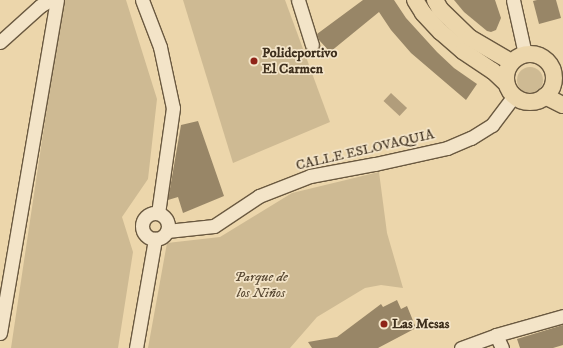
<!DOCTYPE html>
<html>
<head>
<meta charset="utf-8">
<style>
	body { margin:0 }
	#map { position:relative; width:563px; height:348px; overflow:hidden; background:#ecd6ab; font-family:"IM FELL DW Pica",serif }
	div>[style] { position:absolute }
	.green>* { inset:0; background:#ceba93 }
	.round { border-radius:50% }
	.water>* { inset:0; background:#b19d7b; transform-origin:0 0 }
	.building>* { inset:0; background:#988667 }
	.roads { filter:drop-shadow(1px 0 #6a5940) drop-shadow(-1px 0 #6a5940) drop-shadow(0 1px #6a5940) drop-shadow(0 -1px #6a5940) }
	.minor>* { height:13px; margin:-6.5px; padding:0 6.5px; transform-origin:6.5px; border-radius:6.5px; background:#f3e4c8 }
	.minor>.ring { margin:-6.5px; padding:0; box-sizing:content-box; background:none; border:13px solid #f3e4c8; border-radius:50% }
	.major>* { height:16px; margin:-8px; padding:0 8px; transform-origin:8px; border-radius:8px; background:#ecd6ab }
	.major>.ring { margin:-8px; padding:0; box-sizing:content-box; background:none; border:16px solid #ecd6ab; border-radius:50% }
	.dots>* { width:11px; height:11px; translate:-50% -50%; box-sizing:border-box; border:2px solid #f3e4c8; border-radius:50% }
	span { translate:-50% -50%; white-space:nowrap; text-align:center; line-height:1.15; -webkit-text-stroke:3.5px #f3e4c8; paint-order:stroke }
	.poi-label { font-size:14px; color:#3e2f1d; font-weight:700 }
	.left { translate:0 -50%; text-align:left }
	.street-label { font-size:14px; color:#3e2f1d }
	.park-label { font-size:14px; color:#5b4b35; font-style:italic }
</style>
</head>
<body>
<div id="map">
	<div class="green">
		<i style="clip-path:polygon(63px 0,126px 0,157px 99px,148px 179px,122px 217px,133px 252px,118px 348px,11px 348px)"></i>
		<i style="clip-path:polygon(183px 0,285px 0,330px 122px,233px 163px)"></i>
		<i class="round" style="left:517px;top:67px;width:26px;height:26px"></i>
		<i style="clip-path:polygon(379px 172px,387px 233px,403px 288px,381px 285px,365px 288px,317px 317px,290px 348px,148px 348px,167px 243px,220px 237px,292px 193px)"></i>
	</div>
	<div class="water">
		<i style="left:391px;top:93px;width:22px;height:11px;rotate:43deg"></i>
	</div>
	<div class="building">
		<i style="clip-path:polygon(363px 0,394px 0,406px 18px,437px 52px,454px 68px,477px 84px,466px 100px,411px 53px,391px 30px,379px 12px,330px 52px,319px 40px,317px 34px)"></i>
		<i style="clip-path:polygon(454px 0,495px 0,501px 18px,496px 30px,491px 32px,487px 31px,464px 12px)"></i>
		<i style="clip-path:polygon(537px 0,556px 0,561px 18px,539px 24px,533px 1px)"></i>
		<i style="clip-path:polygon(198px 121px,224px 196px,183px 213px,178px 197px,168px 200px,181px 125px)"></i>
		<i style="clip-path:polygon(397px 300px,401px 309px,407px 306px,416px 328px,378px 348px,312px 348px,308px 342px,337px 337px,381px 304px,383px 307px)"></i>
		<i style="clip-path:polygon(563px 325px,563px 345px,553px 348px,520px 348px,517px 339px)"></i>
	</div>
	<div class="roads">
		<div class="minor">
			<i style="left:142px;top:0;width:50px;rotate:69deg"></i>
			<i style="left:160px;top:47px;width:62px;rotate:78deg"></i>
			<i style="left:173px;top:108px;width:106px;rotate:98.1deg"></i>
			<i style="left:298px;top:0;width:47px;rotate:72.7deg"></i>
			<i style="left:513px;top:0;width:55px;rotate:77.5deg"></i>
			<i style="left:0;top:42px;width:54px;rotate:-42deg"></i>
			<i style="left:40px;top:6px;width:12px;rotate:-31deg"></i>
			<i class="ring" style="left:142px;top:213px;width:13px;height:13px"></i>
			<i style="left:167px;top:231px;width:47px;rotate:-6.1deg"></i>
			<i style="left:214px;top:226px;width:54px;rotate:-33.7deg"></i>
			<i style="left:259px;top:196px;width:55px;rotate:-21.4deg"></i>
			<i style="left:310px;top:176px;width:66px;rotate:-10.5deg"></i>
			<i style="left:375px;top:164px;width:74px;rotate:-12.5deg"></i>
			<i style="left:447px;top:148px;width:26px;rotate:-23deg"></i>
			<i style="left:471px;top:138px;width:25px;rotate:-32deg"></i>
			<i style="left:492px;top:125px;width:36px;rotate:-53deg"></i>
			<i style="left:0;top:333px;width:338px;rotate:-80.3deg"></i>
			<i style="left:496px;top:335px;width:14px;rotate:65deg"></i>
			<i style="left:136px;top:348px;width:111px;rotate:-80.1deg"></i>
			<i style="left:461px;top:348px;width:37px;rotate:-20deg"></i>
			<i style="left:496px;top:335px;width:70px;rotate:-15.8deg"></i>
		</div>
		<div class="major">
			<i style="left:415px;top:0;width:15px;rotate:58deg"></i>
			<i style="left:423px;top:13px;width:26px;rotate:47deg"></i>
			<i style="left:441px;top:32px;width:29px;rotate:41deg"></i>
			<i style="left:463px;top:51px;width:36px;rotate:34deg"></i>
			<i style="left:493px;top:71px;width:18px;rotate:43deg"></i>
			<i style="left:435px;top:0;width:10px;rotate:61deg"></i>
			<i style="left:440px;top:9px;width:42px;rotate:44deg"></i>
			<i style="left:470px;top:38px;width:48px;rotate:30.3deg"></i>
			<i class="ring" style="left:506px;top:54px;width:32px;height:32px"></i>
			<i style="left:545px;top:96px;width:20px;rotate:27deg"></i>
		</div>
	</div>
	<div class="dots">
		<i style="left:254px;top:61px;background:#8f2418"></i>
		<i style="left:384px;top:324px;background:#8f2418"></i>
	</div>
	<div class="poi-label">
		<span class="left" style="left:262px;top:61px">Polideportivo<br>El Carmen</span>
		<span class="left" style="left:392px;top:324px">Las Mesas</span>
	</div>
	<div class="street-label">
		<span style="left:365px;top:150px;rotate:-13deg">CALLE ESLOVAQUIA</span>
	</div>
	<div class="park-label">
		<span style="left:261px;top:285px">Parque de<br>los Niños</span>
	</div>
</div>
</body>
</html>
